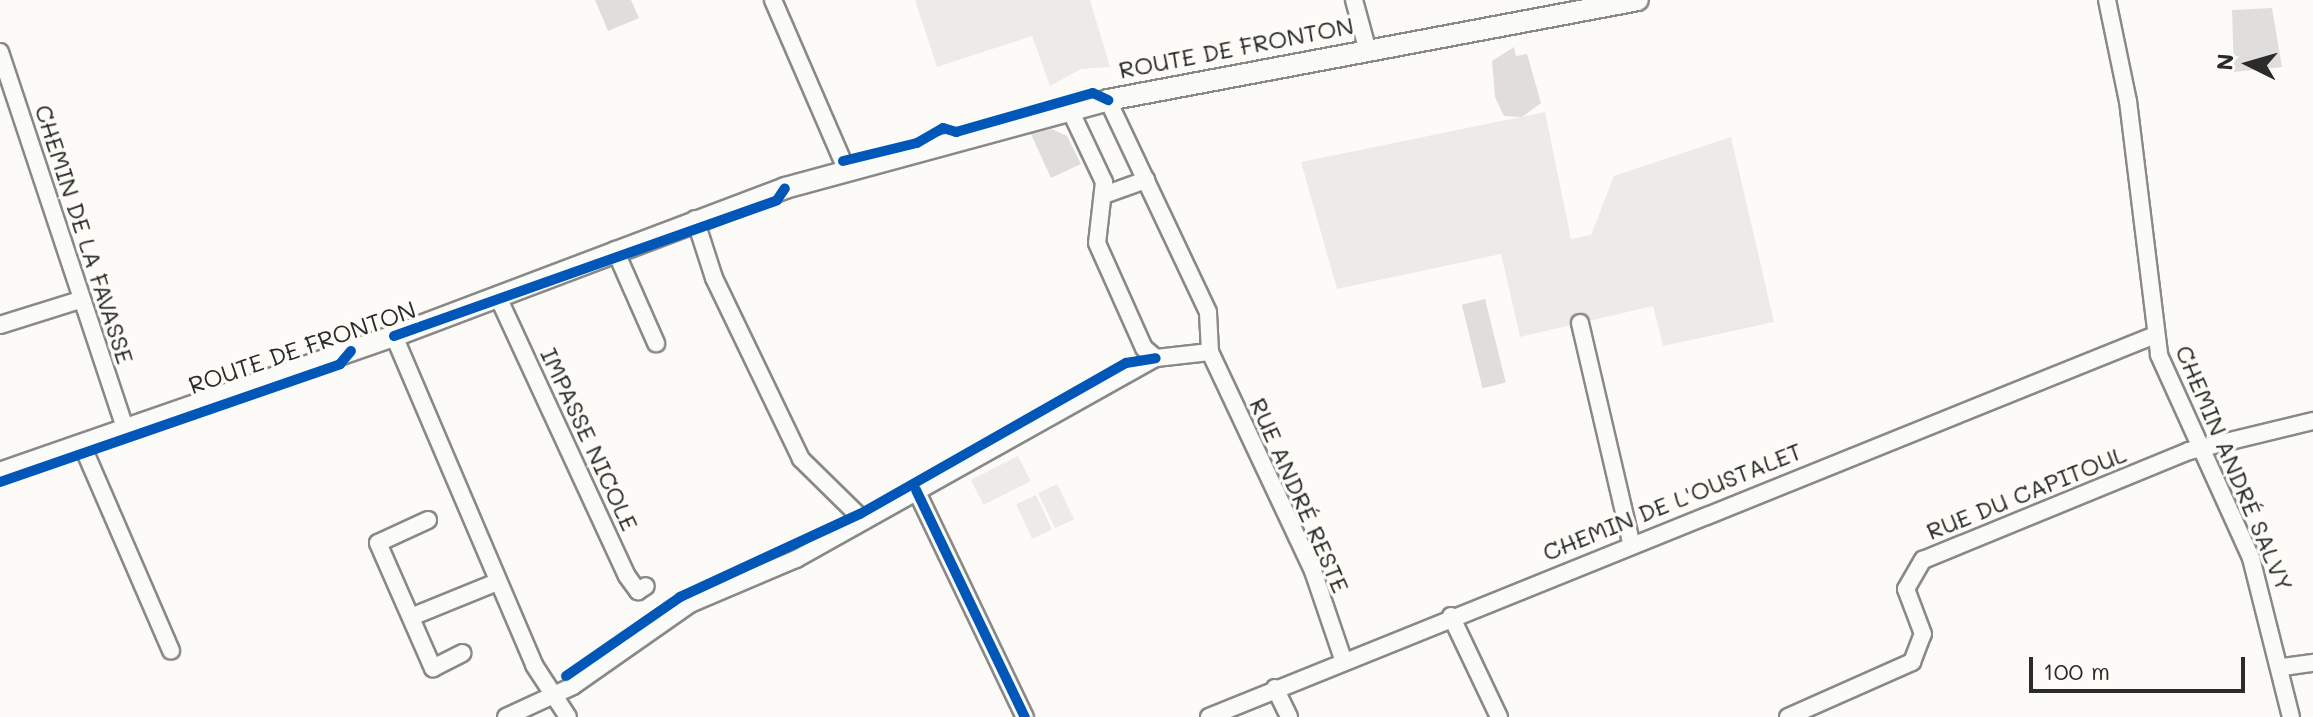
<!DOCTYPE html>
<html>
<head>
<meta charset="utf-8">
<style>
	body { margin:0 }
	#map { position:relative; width:2313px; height:717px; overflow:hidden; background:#fcfbf8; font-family:Mali,sans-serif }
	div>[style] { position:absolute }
	.green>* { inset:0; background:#ecebe8; transform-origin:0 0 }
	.building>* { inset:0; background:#dfdedc; transform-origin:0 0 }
	.roads { filter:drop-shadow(2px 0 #898987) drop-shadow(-2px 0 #898987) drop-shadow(0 2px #898987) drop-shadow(0 -2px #898987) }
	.minor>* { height:16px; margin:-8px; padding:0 8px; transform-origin:8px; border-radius:8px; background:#fbfbf9 }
	.major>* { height:20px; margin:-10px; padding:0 10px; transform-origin:10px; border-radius:10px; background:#fbfbf9 }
	.cycleway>* { height:10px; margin:-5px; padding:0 5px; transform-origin:5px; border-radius:5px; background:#0057b8 }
	span { translate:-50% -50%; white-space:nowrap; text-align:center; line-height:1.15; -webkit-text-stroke:7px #fdfcf7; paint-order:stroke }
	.street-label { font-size:24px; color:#2b2b2b }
	.north { position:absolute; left:2209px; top:24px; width:80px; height:80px; -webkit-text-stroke:6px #fdfcf7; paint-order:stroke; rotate:275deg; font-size:22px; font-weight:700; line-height:32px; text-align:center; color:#2b2b2b }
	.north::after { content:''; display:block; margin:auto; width:28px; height:36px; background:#2b2b2b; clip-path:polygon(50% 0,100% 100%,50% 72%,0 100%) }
	.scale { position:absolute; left:2029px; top:657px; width:216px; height:36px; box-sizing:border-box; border:4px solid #2b2b2b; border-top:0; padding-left:10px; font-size:24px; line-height:28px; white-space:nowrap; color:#2b2b2b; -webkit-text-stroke:6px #fdfcf7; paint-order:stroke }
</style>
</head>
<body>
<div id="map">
	<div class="green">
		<i style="clip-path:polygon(915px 0,1090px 0,1110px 67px,1081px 69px,1050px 86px,1032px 36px,937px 67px)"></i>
		<i style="clip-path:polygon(1545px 112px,1571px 239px,1591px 235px,1614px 176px,1731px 137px,1774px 322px,1663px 346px,1653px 306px,1520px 337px,1501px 254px,1337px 289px,1301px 162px)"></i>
		<i style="left:1018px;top:456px;width:28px;height:53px;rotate:63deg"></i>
		<i style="left:1057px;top:484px;width:39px;height:21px;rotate:64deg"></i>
		<i style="left:1036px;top:495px;width:38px;height:22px;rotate:65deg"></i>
	</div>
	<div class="building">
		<i style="clip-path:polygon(595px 0,631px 0,639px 18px,608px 31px)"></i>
		<i style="clip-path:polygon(2272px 8px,2282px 67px,2234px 72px,2232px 10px)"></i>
		<i style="clip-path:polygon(1514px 47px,1516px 56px,1527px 54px,1541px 103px,1522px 117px,1504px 116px,1495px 97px,1492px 61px)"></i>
		<i style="clip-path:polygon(1052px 129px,1067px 136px,1081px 164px,1051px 178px,1031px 134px)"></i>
		<i style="left:1485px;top:299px;width:86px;height:24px;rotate:76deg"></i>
	</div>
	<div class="roads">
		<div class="minor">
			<i style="left:773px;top:0;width:186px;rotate:66.6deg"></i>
			<i style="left:1354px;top:0;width:50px;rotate:74.8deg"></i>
			<i style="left:2107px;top:0;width:103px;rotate:78.3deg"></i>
			<i style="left:2128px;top:101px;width:256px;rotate:83deg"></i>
			<i style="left:2159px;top:355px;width:223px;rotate:65.6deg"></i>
			<i style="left:2251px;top:558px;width:164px;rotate:75.9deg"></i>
			<i style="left:0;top:52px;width:398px;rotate:71.6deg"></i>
			<i style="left:1070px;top:110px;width:80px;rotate:64.7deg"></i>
			<i style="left:1104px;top:182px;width:61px;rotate:96.5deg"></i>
			<i style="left:1097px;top:243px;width:115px;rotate:65.9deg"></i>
			<i style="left:1144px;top:348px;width:16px;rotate:40deg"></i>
			<i style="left:1156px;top:358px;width:54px;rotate:-6.3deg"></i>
			<i style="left:1210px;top:352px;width:40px;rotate:-92.9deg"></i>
			<i style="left:1208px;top:312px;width:234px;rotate:-115.3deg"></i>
			<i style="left:1104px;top:195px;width:45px;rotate:-19.7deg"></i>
			<i style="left:695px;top:219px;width:62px;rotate:72.1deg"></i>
			<i style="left:714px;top:278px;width:201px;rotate:64.3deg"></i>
			<i style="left:801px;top:459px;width:88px;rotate:44.5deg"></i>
			<i style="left:615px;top:250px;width:102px;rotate:66.2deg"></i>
			<i style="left:498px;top:297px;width:307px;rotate:65.2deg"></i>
			<i style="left:627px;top:576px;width:19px;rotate:54deg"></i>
			<i style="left:638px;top:591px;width:9px;rotate:-32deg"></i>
			<i style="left:1580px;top:323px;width:225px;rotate:76.9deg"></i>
			<i style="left:0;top:325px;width:84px;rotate:-17.4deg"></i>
			<i style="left:394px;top:336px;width:358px;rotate:66.9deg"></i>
			<i style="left:534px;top:665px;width:62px;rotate:56.8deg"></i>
			<i style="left:1210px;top:352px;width:242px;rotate:64.8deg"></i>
			<i style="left:1313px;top:571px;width:93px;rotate:71.2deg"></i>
			<i style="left:82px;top:445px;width:224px;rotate:66.6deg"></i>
			<i style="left:916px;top:490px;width:252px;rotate:64.4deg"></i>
			<i style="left:428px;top:520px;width:55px;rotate:155.3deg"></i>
			<i style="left:378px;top:543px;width:137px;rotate:66.3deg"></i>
			<i style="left:433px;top:668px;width:33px;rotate:-27deg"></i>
			<i style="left:1451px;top:616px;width:112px;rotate:64.6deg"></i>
			<i style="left:411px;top:617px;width:93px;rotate:-22.1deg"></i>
			<i style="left:2283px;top:667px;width:30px;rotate:-8deg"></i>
			<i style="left:1275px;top:688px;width:32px;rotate:64deg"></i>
			<i style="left:506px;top:717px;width:74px;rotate:-24.8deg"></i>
			<i style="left:573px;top:686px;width:143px;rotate:-35deg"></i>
			<i style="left:690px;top:604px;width:115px;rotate:-23deg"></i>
			<i style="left:796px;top:559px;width:412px;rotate:-29.2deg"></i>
			<i style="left:1209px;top:717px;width:1020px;rotate:-21.99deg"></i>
			<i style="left:1788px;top:717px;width:136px;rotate:-23.9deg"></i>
			<i style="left:1912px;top:662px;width:30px;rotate:-69deg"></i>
			<i style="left:1923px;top:634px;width:48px;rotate:-110.7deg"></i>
			<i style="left:1906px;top:589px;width:34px;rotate:-60deg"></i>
			<i style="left:1923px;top:560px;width:287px;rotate:-22.3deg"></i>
			<i style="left:2189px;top:451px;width:128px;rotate:-13.6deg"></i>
		</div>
		<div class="major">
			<i style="left:0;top:473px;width:417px;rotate:-19.2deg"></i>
			<i style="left:394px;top:336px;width:418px;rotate:-20.7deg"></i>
			<i style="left:785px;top:188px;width:335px;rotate:-15.2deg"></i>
			<i style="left:1108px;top:100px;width:539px;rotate:-10.68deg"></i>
		</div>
	</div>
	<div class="cycleway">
		<i style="left:843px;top:161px;width:76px;rotate:-13.7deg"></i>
		<i style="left:917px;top:143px;width:30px;rotate:-30deg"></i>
		<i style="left:943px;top:128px;width:14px;rotate:17deg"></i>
		<i style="left:956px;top:132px;width:142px;rotate:-15.9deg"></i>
		<i style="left:1093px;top:93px;width:17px;rotate:25deg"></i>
		<i style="left:394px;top:336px;width:406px;rotate:-19.5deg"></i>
		<i style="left:777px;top:200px;width:14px;rotate:-56deg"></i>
		<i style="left:0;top:482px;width:360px;rotate:-19.1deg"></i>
		<i style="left:340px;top:364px;width:17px;rotate:-50deg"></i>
		<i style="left:916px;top:490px;width:252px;rotate:64.4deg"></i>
		<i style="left:566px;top:676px;width:139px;rotate:-34.7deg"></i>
		<i style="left:680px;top:597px;width:198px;rotate:-24.8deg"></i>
		<i style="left:860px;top:514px;width:306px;rotate:-29.6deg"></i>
		<i style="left:1126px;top:363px;width:30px;rotate:-9deg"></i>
	</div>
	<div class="street-label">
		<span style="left:1236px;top:47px;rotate:-11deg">ROUTE DE FRONTON</span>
		<span style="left:85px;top:234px;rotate:72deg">CHEMIN DE LA FAVASSE</span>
		<span style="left:302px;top:347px;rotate:-19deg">ROUTE DE FRONTON</span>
		<span style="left:590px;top:439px;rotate:65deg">IMPASSE NICOLE</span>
		<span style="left:2235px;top:468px;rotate:67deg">CHEMIN ANDRÉ SALVY</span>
		<span style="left:2026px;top:492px;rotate:-22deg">RUE DU CAPITOUL</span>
		<span style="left:1300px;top:495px;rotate:66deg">RUE ANDRÉ RESTE</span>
		<span style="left:1672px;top:501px;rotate:-22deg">CHEMIN DE L'OUSTALET</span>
	</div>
	<div class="north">N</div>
	<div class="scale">100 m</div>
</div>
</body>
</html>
